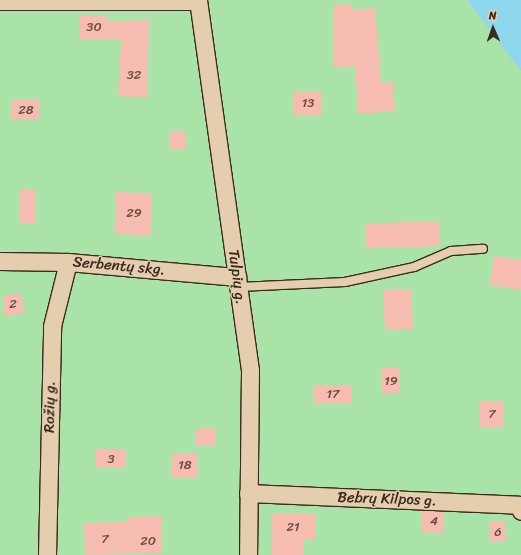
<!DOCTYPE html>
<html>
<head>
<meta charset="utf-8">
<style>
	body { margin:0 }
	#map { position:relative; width:521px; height:555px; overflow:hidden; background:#e5ceae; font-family:Sriracha,sans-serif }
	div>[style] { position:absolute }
	.green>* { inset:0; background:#a9e3a8 }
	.water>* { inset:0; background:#8dd8ed }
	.building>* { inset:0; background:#f7bcb0; transform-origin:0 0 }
	.roads { filter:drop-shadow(1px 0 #3b2a1e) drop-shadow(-1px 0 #3b2a1e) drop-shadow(0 1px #3b2a1e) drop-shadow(0 -1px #3b2a1e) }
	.lane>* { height:8px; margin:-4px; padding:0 4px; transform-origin:4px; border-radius:4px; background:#e5ceae }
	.street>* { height:17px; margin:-8.5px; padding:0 8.5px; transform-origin:8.5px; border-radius:8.5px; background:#e5ceae }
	span { translate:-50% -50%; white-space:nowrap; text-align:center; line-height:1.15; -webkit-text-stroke:3px #e5ceae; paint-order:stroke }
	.number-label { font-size:13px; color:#6a4e42 }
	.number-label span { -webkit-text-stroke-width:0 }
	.street-label { font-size:15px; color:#3b2a1e }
	.north { position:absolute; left:473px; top:8px; width:40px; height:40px; -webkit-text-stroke:3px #e5ceae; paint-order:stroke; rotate:358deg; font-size:11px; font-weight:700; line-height:16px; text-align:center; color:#3b2a1e }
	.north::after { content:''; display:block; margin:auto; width:14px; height:18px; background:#3b2a1e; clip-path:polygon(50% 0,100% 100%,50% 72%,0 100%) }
</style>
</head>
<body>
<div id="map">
	<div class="green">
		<i style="clip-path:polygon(0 0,467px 0,521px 71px,521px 555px,0 555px)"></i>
	</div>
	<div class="water">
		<i style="clip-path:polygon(467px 0,521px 0,521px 71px)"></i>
	</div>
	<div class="building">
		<i style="clip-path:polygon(352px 4px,352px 10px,375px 8px,381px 83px,393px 82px,395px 111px,358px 114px,355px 66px,333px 68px,333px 5px)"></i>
		<i style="clip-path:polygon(79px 15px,108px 15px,108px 21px,149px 20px,147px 97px,118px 96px,121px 39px,79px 39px)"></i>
		<i style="left:294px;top:91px;width:28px;height:25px"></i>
		<i style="left:12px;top:100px;width:27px;height:19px"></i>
		<i style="left:169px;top:132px;width:17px;height:17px"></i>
		<i style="left:20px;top:190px;width:16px;height:33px"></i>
		<i style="left:116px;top:192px;width:36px;height:42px;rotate:2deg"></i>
		<i style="left:439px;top:221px;width:25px;height:74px;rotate:88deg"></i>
		<i style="clip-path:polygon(494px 256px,521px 260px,521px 290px,490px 285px)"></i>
		<i style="left:411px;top:289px;width:40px;height:28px;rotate:87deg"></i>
		<i style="left:22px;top:294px;width:20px;height:19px;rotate:87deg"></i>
		<i style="left:381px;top:368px;width:19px;height:25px"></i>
		<i style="left:351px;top:385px;width:18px;height:37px;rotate:90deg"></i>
		<i style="left:479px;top:401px;width:25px;height:27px"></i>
		<i style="left:215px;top:428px;width:17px;height:20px;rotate:87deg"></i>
		<i style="left:95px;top:450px;width:31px;height:18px"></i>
		<i style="left:172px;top:453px;width:25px;height:25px"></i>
		<i style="left:422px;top:511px;width:22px;height:21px;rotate:3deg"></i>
		<i style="clip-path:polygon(315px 513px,315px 539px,304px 539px,304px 555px,272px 555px,272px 514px)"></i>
		<i style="clip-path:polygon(162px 516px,162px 553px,85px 555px,84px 523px,127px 522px,127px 517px)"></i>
		<i style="left:490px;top:522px;width:16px;height:19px"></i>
	</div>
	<div class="roads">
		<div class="lane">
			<i style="left:239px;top:287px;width:106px;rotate:-2.7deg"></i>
			<i style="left:345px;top:282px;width:71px;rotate:-12.3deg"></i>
			<i style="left:414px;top:267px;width:40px;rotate:-23.4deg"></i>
			<i style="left:451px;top:251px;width:32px;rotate:-4deg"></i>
		</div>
		<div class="street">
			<i style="left:198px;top:0;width:374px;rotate:82deg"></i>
			<i style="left:250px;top:370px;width:185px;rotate:90.6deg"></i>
			<i style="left:0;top:1px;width:198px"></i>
			<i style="left:0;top:261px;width:68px;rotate:0.8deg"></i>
			<i style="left:68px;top:262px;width:170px;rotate:5.1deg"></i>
			<i style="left:248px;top:493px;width:271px;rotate:2.5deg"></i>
			<i style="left:519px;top:505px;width:6px;rotate:72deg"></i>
			<i style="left:47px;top:555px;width:229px;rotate:-88.7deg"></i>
			<i style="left:52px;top:326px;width:66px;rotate:-76deg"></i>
		</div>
	</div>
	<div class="number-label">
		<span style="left:94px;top:27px">30</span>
		<span style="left:134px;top:75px">32</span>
		<span style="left:308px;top:103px">13</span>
		<span style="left:26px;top:110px">28</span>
		<span style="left:134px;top:213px">29</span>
		<span style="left:13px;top:304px">2</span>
		<span style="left:391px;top:381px">19</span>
		<span style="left:333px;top:394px">17</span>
		<span style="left:492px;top:414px">7</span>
		<span style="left:111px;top:459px">3</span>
		<span style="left:185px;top:465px">18</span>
		<span style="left:434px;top:521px">4</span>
		<span style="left:293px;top:527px">21</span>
		<span style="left:498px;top:532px">6</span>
		<span style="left:105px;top:539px">7</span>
		<span style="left:148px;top:541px">20</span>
	</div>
	<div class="street-label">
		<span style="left:119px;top:266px;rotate:5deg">Serbentų skg.</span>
		<span style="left:237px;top:277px;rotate:82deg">Tulpių g.</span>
		<span style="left:50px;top:407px;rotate:-89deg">Rožių g.</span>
		<span style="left:387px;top:499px;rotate:2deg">Bebrų Kilpos g.</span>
	</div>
	<div class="north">N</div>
</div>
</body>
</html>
